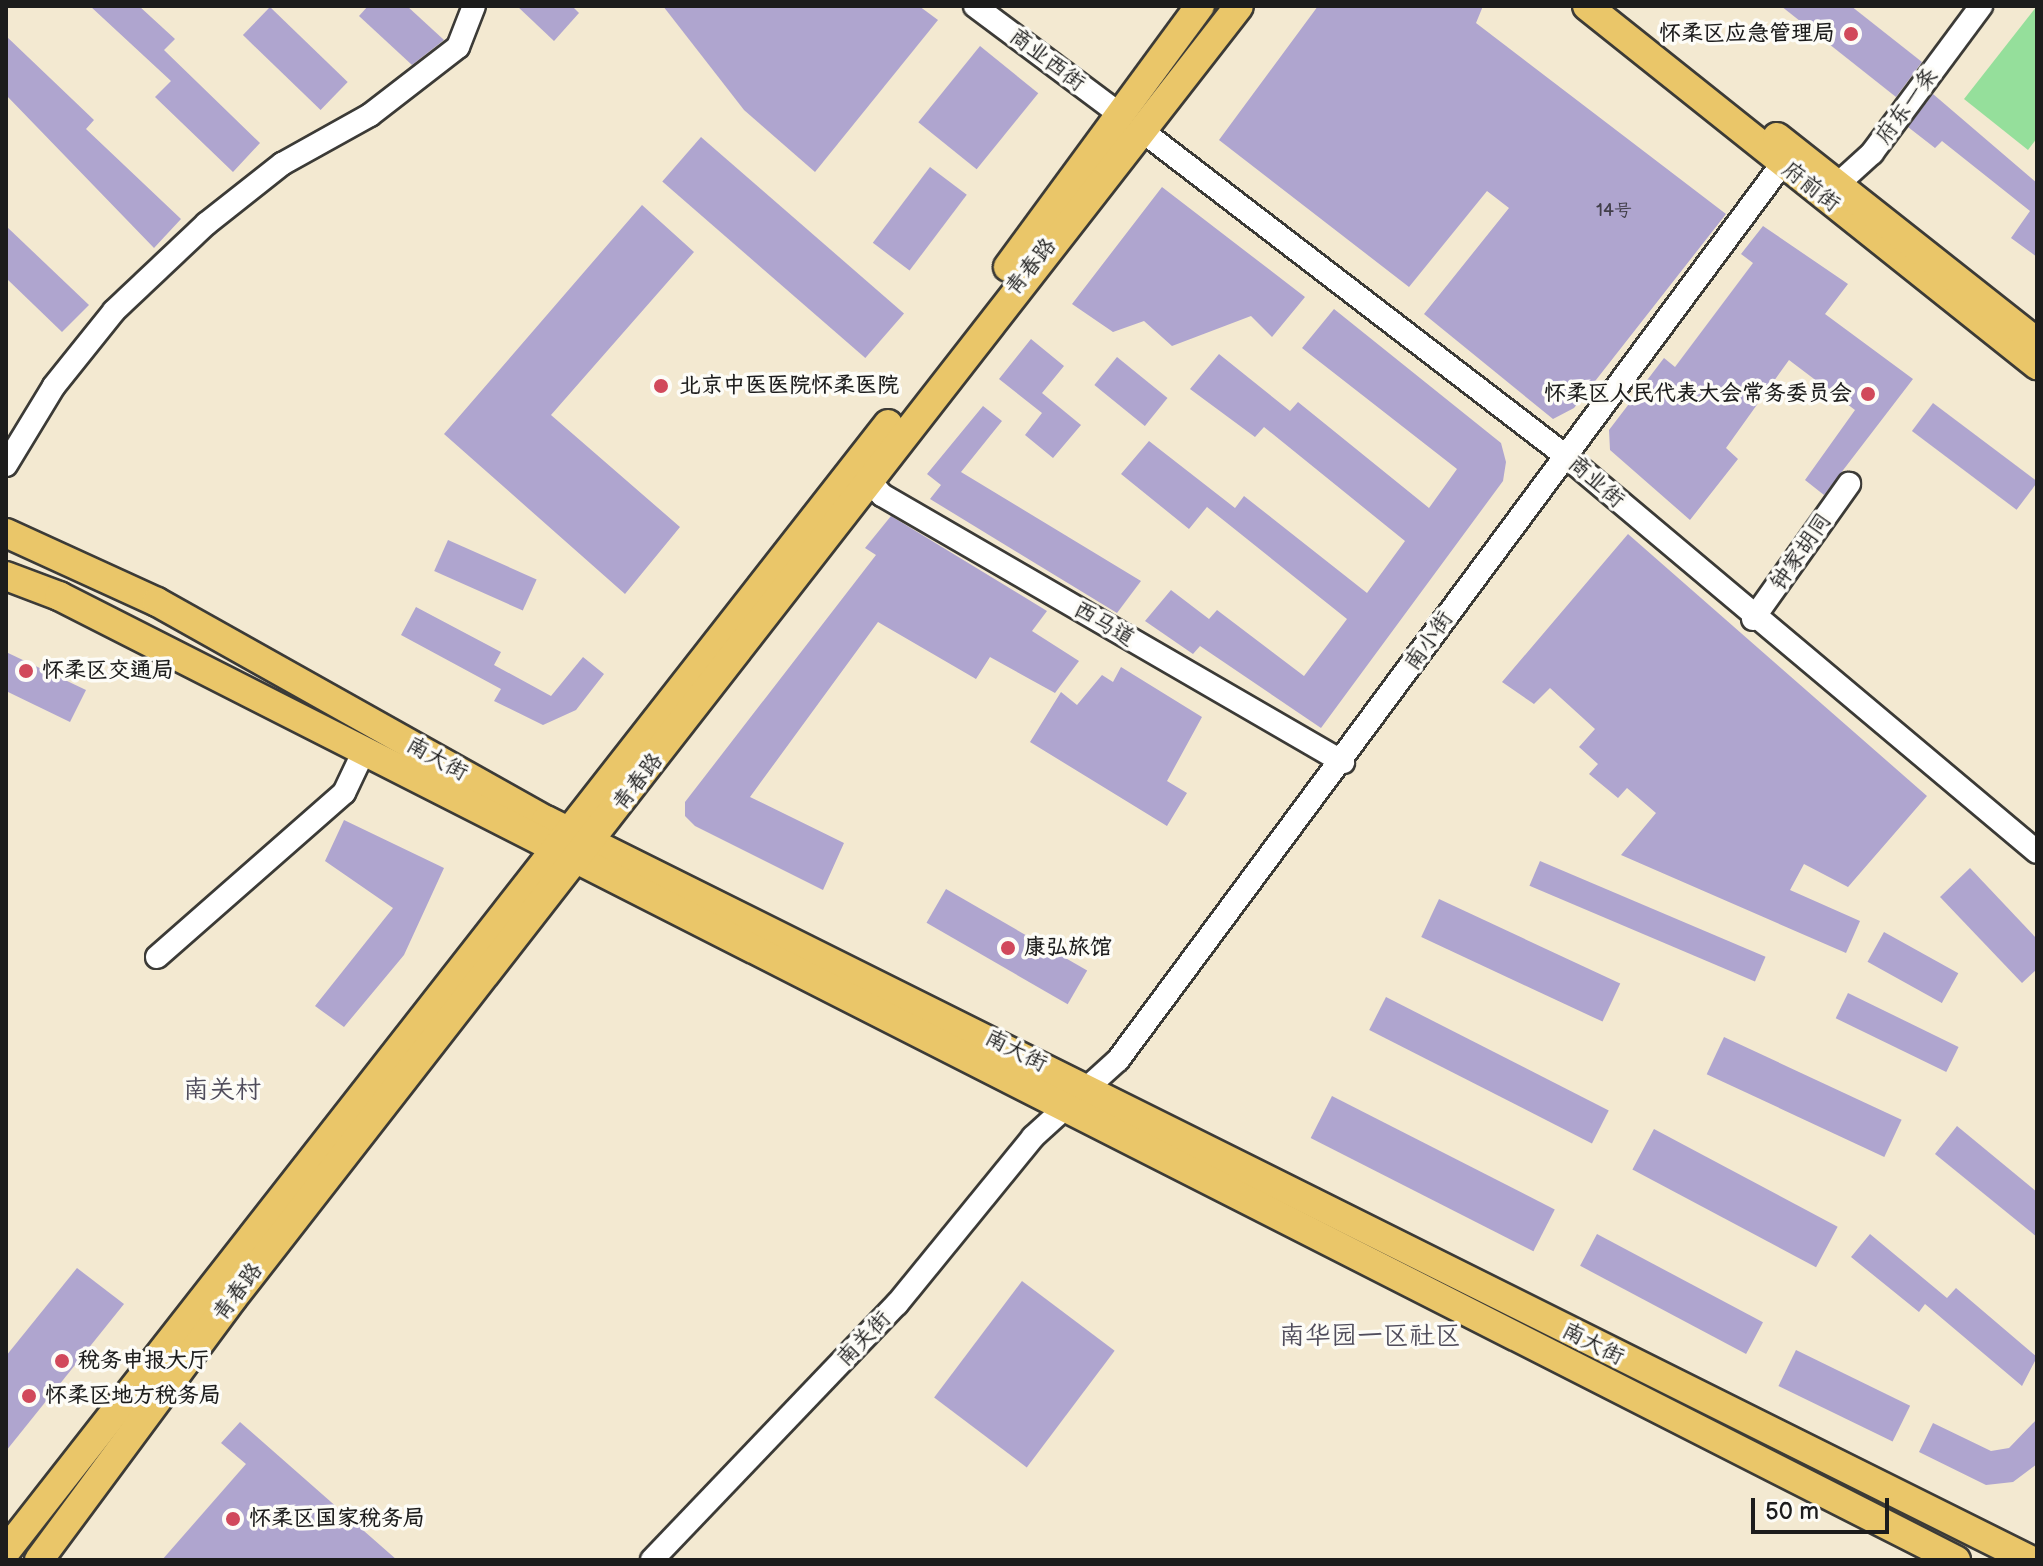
<!DOCTYPE html>
<html>
<head>
<meta charset="utf-8">
<style>
	body { margin:0 }
	#map { position:relative; width:2043px; height:1566px; overflow:hidden; background:#f3e9d1; font-family:"Balsamiq Sans","LXGW WenKai TC",sans-serif }
	div>[style] { position:absolute }
	.green>* { inset:0; background:#95df9b }
	.building>* { inset:0; background:#afa5cf; transform-origin:0 0 }
	.roads { filter:drop-shadow(2px 0 #3c3b37) drop-shadow(-2px 0 #3c3b37) drop-shadow(0 2px #3c3b37) drop-shadow(0 -2px #3c3b37) }
	.minor>* { height:22px; margin:-11px; padding:0 11px; transform-origin:11px; border-radius:11px; background:#fff }
	.major>* { height:28px; margin:-14px; padding:0 14px; transform-origin:14px; border-radius:14px; background:#eac669 }
	.dots>* { width:22px; height:22px; translate:-50% -50%; box-sizing:border-box; border:4px solid #fdfcf7; border-radius:50% }
	span { translate:-50% -50%; white-space:nowrap; text-align:center; line-height:1.15; -webkit-text-stroke:7px #fdfcf7; paint-order:stroke }
	.number-label { font-size:18px; color:#413e49 }
	.number-label span { -webkit-text-stroke-width:0 }
	.poi-label { font-size:22px; color:#1c1c1c; font-weight:700 }
	.right { translate:-100% -50%; text-align:right }
	.left { translate:0 -50%; text-align:left }
	.street-label { font-size:22px; color:#1c1c1c }
	.quarter-label { font-size:26px; color:#4f4c5b }
	.frame { position:absolute; inset:0; border:8px solid #1c1c1c; pointer-events:none }
	.scale { position:absolute; left:1751px; top:1498px; width:138px; height:36px; box-sizing:border-box; border:4px solid #1c1c1c; border-top:0; padding-left:10px; font-size:24px; line-height:28px; white-space:nowrap; color:#1c1c1c; -webkit-text-stroke:6px #fdfcf7; paint-order:stroke }
</style>
</head>
<body>
<div id="map">
	<div class="green">
		<i style="clip-path:polygon(2037px 6px,2037px 138px,2028px 150px,1964px 99px)"></i>
	</div>
	<div class="building">
		<i style="clip-path:polygon(90px 6px,139px 6px,175px 39px,164px 50px,260px 143px,233px 172px,155px 97px,171px 81px)"></i>
		<i style="clip-path:polygon(368px 6px,407px 6px,444px 40px,412px 65px,359px 16px)"></i>
		<i style="clip-path:polygon(517px 6px,572px 6px,579px 13px,554px 41px)"></i>
		<i style="clip-path:polygon(663px 6px,919px 6px,938px 20px,815px 172px,744px 110px)"></i>
		<i style="clip-path:polygon(1318px 6px,1483px 6px,1476px 23px,1726px 214px,1574px 408px,1553px 419px,1424px 314px,1509px 208px,1487px 191px,1409px 287px,1219px 140px)"></i>
		<i style="clip-path:polygon(1781px 6px,1851px 6px,1922px 62px,1896px 97px)"></i>
		<i style="left:270px;top:7px;width:108px;height:39px;rotate:44deg"></i>
		<i style="clip-path:polygon(6px 36px,94px 120px,86px 129px,181px 219px,154px 248px,6px 95px)"></i>
		<i style="left:980px;top:46px;width:75px;height:98px;rotate:39deg"></i>
		<i style="clip-path:polygon(1933px 94px,2037px 183px,2037px 257px,2011px 238px,2030px 211px,1942px 141px,1935px 148px,1908px 127px)"></i>
		<i style="left:701px;top:137px;width:269px;height:59px;rotate:41deg"></i>
		<i style="left:930px;top:167px;width:46px;height:95px;rotate:37deg"></i>
		<i style="clip-path:polygon(1162px 187px,1305px 297px,1272px 337px,1251px 316px,1172px 346px,1144px 321px,1113px 332px,1072px 304px)"></i>
		<i style="clip-path:polygon(642px 205px,694px 252px,551px 415px,680px 527px,625px 594px,444px 434px)"></i>
		<i style="clip-path:polygon(6px 226px,89px 305px,62px 332px,6px 278px)"></i>
		<i style="clip-path:polygon(1763px 226px,1848px 284px,1825px 314px,1913px 379px,1824px 495px,1805px 480px,1855px 410px,1789px 360px,1726px 448px,1738px 459px,1690px 520px,1610px 450px,1609px 430px,1664px 358px,1675px 367px,1753px 263px,1741px 254px)"></i>
		<i style="clip-path:polygon(1334px 309px,1501px 443px,1506px 462px,1503px 481px,1321px 728px,1200px 646px,1193px 654px,1145px 621px,1171px 590px,1209px 619px,1217px 610px,1304px 676px,1347px 619px,1207px 507px,1189px 529px,1121px 474px,1149px 441px,1235px 508px,1244px 496px,1367px 593px,1405px 541px,1264px 427px,1255px 437px,1190px 389px,1219px 354px,1290px 411px,1298px 402px,1429px 508px,1457px 469px,1302px 348px)"></i>
		<i style="clip-path:polygon(1031px 339px,1064px 366px,1042px 393px,1081px 425px,1053px 458px,1025px 435px,1042px 413px,999px 379px)"></i>
		<i style="left:1117px;top:357px;width:65px;height:36px;rotate:39deg"></i>
		<i style="left:1933px;top:403px;width:131px;height:35px;rotate:37deg"></i>
		<i style="clip-path:polygon(983px 406px,1002px 421px,961px 472px,1141px 581px,1117px 613px,930px 499px,941px 485px,927px 474px)"></i>
		<i style="clip-path:polygon(891px 516px,1047px 611px,1032px 631px,1079px 661px,1055px 693px,990px 657px,976px 679px,878px 622px,750px 797px,844px 843px,823px 890px,695px 826px,685px 816px,685px 802px,876px 555px,865px 548px)"></i>
		<i style="clip-path:polygon(1628px 534px,1927px 796px,1848px 887px,1804px 864px,1790px 890px,1860px 921px,1846px 953px,1621px 855px,1656px 813px,1627px 788px,1618px 798px,1589px 774px,1598px 764px,1579px 747px,1595px 729px,1550px 688px,1534px 704px,1502px 682px)"></i>
		<i style="left:448px;top:540px;width:97px;height:34px;rotate:24deg"></i>
		<i style="clip-path:polygon(416px 607px,501px 652px,494px 665px,551px 696px,583px 657px,604px 674px,576px 710px,543px 725px,494px 701px,501px 689px,401px 635px)"></i>
		<i style="clip-path:polygon(6px 652px,86px 690px,70px 722px,6px 691px)"></i>
		<i style="clip-path:polygon(1121px 667px,1202px 717px,1167px 781px,1187px 793px,1167px 826px,1030px 742px,1061px 692px,1077px 705px,1102px 675px,1113px 682px)"></i>
		<i style="clip-path:polygon(344px 820px,444px 868px,404px 955px,344px 1027px,315px 1006px,393px 908px,325px 861px)"></i>
		<i style="left:1540px;top:861px;width:245px;height:27px;rotate:23deg"></i>
		<i style="clip-path:polygon(1970px 868px,2037px 939px,2037px 969px,2022px 983px,1940px 897px)"></i>
		<i style="left:946px;top:889px;width:163px;height:39px;rotate:30deg"></i>
		<i style="left:1439px;top:899px;width:200px;height:42px;rotate:25deg"></i>
		<i style="left:1884px;top:932px;width:85px;height:34px;rotate:29deg"></i>
		<i style="left:1848px;top:993px;width:123px;height:28px;rotate:26deg"></i>
		<i style="left:1386px;top:997px;width:250px;height:37px;rotate:27deg"></i>
		<i style="left:1724px;top:1037px;width:196px;height:41px;rotate:25deg"></i>
		<i style="left:1332px;top:1096px;width:250px;height:47px;rotate:27deg"></i>
		<i style="clip-path:polygon(1957px 1126px,2037px 1192px,2037px 1237px,1935px 1154px)"></i>
		<i style="left:1654px;top:1129px;width:208px;height:46px;rotate:28deg"></i>
		<i style="left:1597px;top:1234px;width:188px;height:36px;rotate:28deg"></i>
		<i style="clip-path:polygon(1870px 1234px,1947px 1298px,1956px 1288px,2037px 1357px,2022px 1386px,1925px 1304px,1919px 1312px,1851px 1257px)"></i>
		<i style="clip-path:polygon(77px 1268px,124px 1304px,6px 1451px,6px 1356px)"></i>
		<i style="left:1022px;top:1281px;width:116px;height:146px;rotate:37deg"></i>
		<i style="left:1796px;top:1350px;width:127px;height:40px;rotate:26deg"></i>
		<i style="clip-path:polygon(2037px 1419px,2037px 1464px,2013px 1482px,1986px 1485px,1919px 1452px,1933px 1423px,1991px 1451px,2009px 1448px)"></i>
		<i style="clip-path:polygon(240px 1422px,397px 1560px,162px 1560px,246px 1464px,221px 1443px)"></i>
	</div>
	<div class="roads">
		<div class="minor">
			<i style="left:975px;top:6px;width:179px;rotate:36.8deg"></i>
			<i style="left:1141px;top:130px;width:531px;rotate:37.5deg"></i>
			<i style="left:1562px;top:453px;width:620px;rotate:40.03deg"></i>
			<i style="left:1827px;top:194px;width:61px;rotate:-42.3deg"></i>
			<i style="left:1872px;top:153px;width:183px;rotate:-53.4deg"></i>
			<i style="left:6px;top:465px;width:92px;rotate:-58.7deg"></i>
			<i style="left:54px;top:386px;width:96px;rotate:-51.3deg"></i>
			<i style="left:114px;top:311px;width:127px;rotate:-43.4deg"></i>
			<i style="left:206px;top:224px;width:97px;rotate:-38.3deg"></i>
			<i style="left:282px;top:164px;width:101px;rotate:-29.1deg"></i>
			<i style="left:370px;top:115px;width:111px;rotate:-37.7deg"></i>
			<i style="left:458px;top:47px;width:44px;rotate:-68.7deg"></i>
			<i style="left:869px;top:480px;width:20px;rotate:49deg"></i>
			<i style="left:882px;top:495px;width:533px;rotate:30.08deg"></i>
			<i style="left:1753px;top:619px;width:166px;rotate:-54.6deg"></i>
			<i style="left:157px;top:957px;width:249px;rotate:-41.3deg"></i>
			<i style="left:344px;top:793px;width:44px;rotate:-64.6deg"></i>
			<i style="left:652px;top:1560px;width:354px;rotate:-46.3deg"></i>
			<i style="left:897px;top:1304px;width:215px;rotate:-50.8deg"></i>
			<i style="left:1033px;top:1137px;width:115px;rotate:-42.2deg"></i>
			<i style="left:1118px;top:1060px;width:1115px;rotate:-53.46deg"></i>
		</div>
		<div class="major">
			<i style="left:1587px;top:6px;width:576px;rotate:38.58deg"></i>
			<i style="left:1777px;top:137px;width:331px;rotate:38.3deg"></i>
			<i style="left:1008px;top:267px;width:324px;rotate:-53.7deg"></i>
			<i style="left:6px;top:533px;width:166px;rotate:24.6deg"></i>
			<i style="left:157px;top:602px;width:446px;rotate:29.3deg"></i>
			<i style="left:546px;top:820px;width:1658px;rotate:26.5deg"></i>
			<i style="left:6px;top:576px;width:57px;rotate:20.7deg"></i>
			<i style="left:59px;top:596px;width:2128px;rotate:26.94deg"></i>
			<i style="left:6px;top:1551px;width:1431px;rotate:-51.95deg"></i>
			<i style="left:39px;top:1560px;width:326px;rotate:-53.5deg"></i>
			<i style="left:233px;top:1298px;width:1637px;rotate:-52.09deg"></i>
		</div>
	</div>
	<div class="dots">
		<i style="left:1851px;top:34px;background:#d1495b"></i>
		<i style="left:661px;top:386px;background:#d1495b"></i>
		<i style="left:1868px;top:394px;background:#d1495b"></i>
		<i style="left:26px;top:671px;background:#d1495b"></i>
		<i style="left:1008px;top:948px;background:#d1495b"></i>
		<i style="left:62px;top:1361px;background:#d1495b"></i>
		<i style="left:29px;top:1396px;background:#d1495b"></i>
		<i style="left:233px;top:1519px;background:#d1495b"></i>
	</div>
	<div class="number-label">
		<span style="left:1614px;top:211px">14号</span>
	</div>
	<div class="poi-label">
		<span class="right" style="left:1835px;top:34px">怀柔区应急管理局</span>
		<span class="left" style="left:679px;top:386px">北京中医医院怀柔医院</span>
		<span class="right" style="left:1852px;top:394px">怀柔区人民代表大会常务委员会</span>
		<span class="left" style="left:42px;top:671px">怀柔区交通局</span>
		<span class="left" style="left:1024px;top:948px">康弘旅馆</span>
		<span class="left" style="left:78px;top:1361px">税务申报大厅</span>
		<span class="left" style="left:45px;top:1396px">怀柔区地方税务局</span>
		<span class="left" style="left:249px;top:1519px">怀柔区国家税务局</span>
	</div>
	<div class="street-label">
		<span style="left:1047px;top:60px;rotate:37deg">商业西街</span>
		<span style="left:1907px;top:106px;rotate:-54deg">府东一条</span>
		<span style="left:1811px;top:187px;rotate:38deg">府前街</span>
		<span style="left:1031px;top:267px;rotate:-51deg">青春路</span>
		<span style="left:1596px;top:482px;rotate:41deg">商业街</span>
		<span style="left:1801px;top:552px;rotate:-55deg">钟家胡同</span>
		<span style="left:1104px;top:624px;rotate:30deg">西马道</span>
		<span style="left:1429px;top:641px;rotate:-55deg">南小街</span>
		<span style="left:437px;top:759px;rotate:29deg">南大街</span>
		<span style="left:638px;top:782px;rotate:-52deg">青春路</span>
		<span style="left:1016px;top:1051px;rotate:27deg">南大街</span>
		<span style="left:238px;top:1292px;rotate:-53deg">青春路</span>
		<span style="left:864px;top:1339px;rotate:-46deg">南关街</span>
		<span style="left:1593px;top:1344px;rotate:27deg">南大街</span>
	</div>
	<div class="quarter-label">
		<span style="left:222px;top:1091px">南关村</span>
		<span style="left:1370px;top:1337px">南华园一区社区</span>
	</div>
	<div class="frame"></div>
	<div class="scale">50 m</div>
</div>
</body>
</html>
